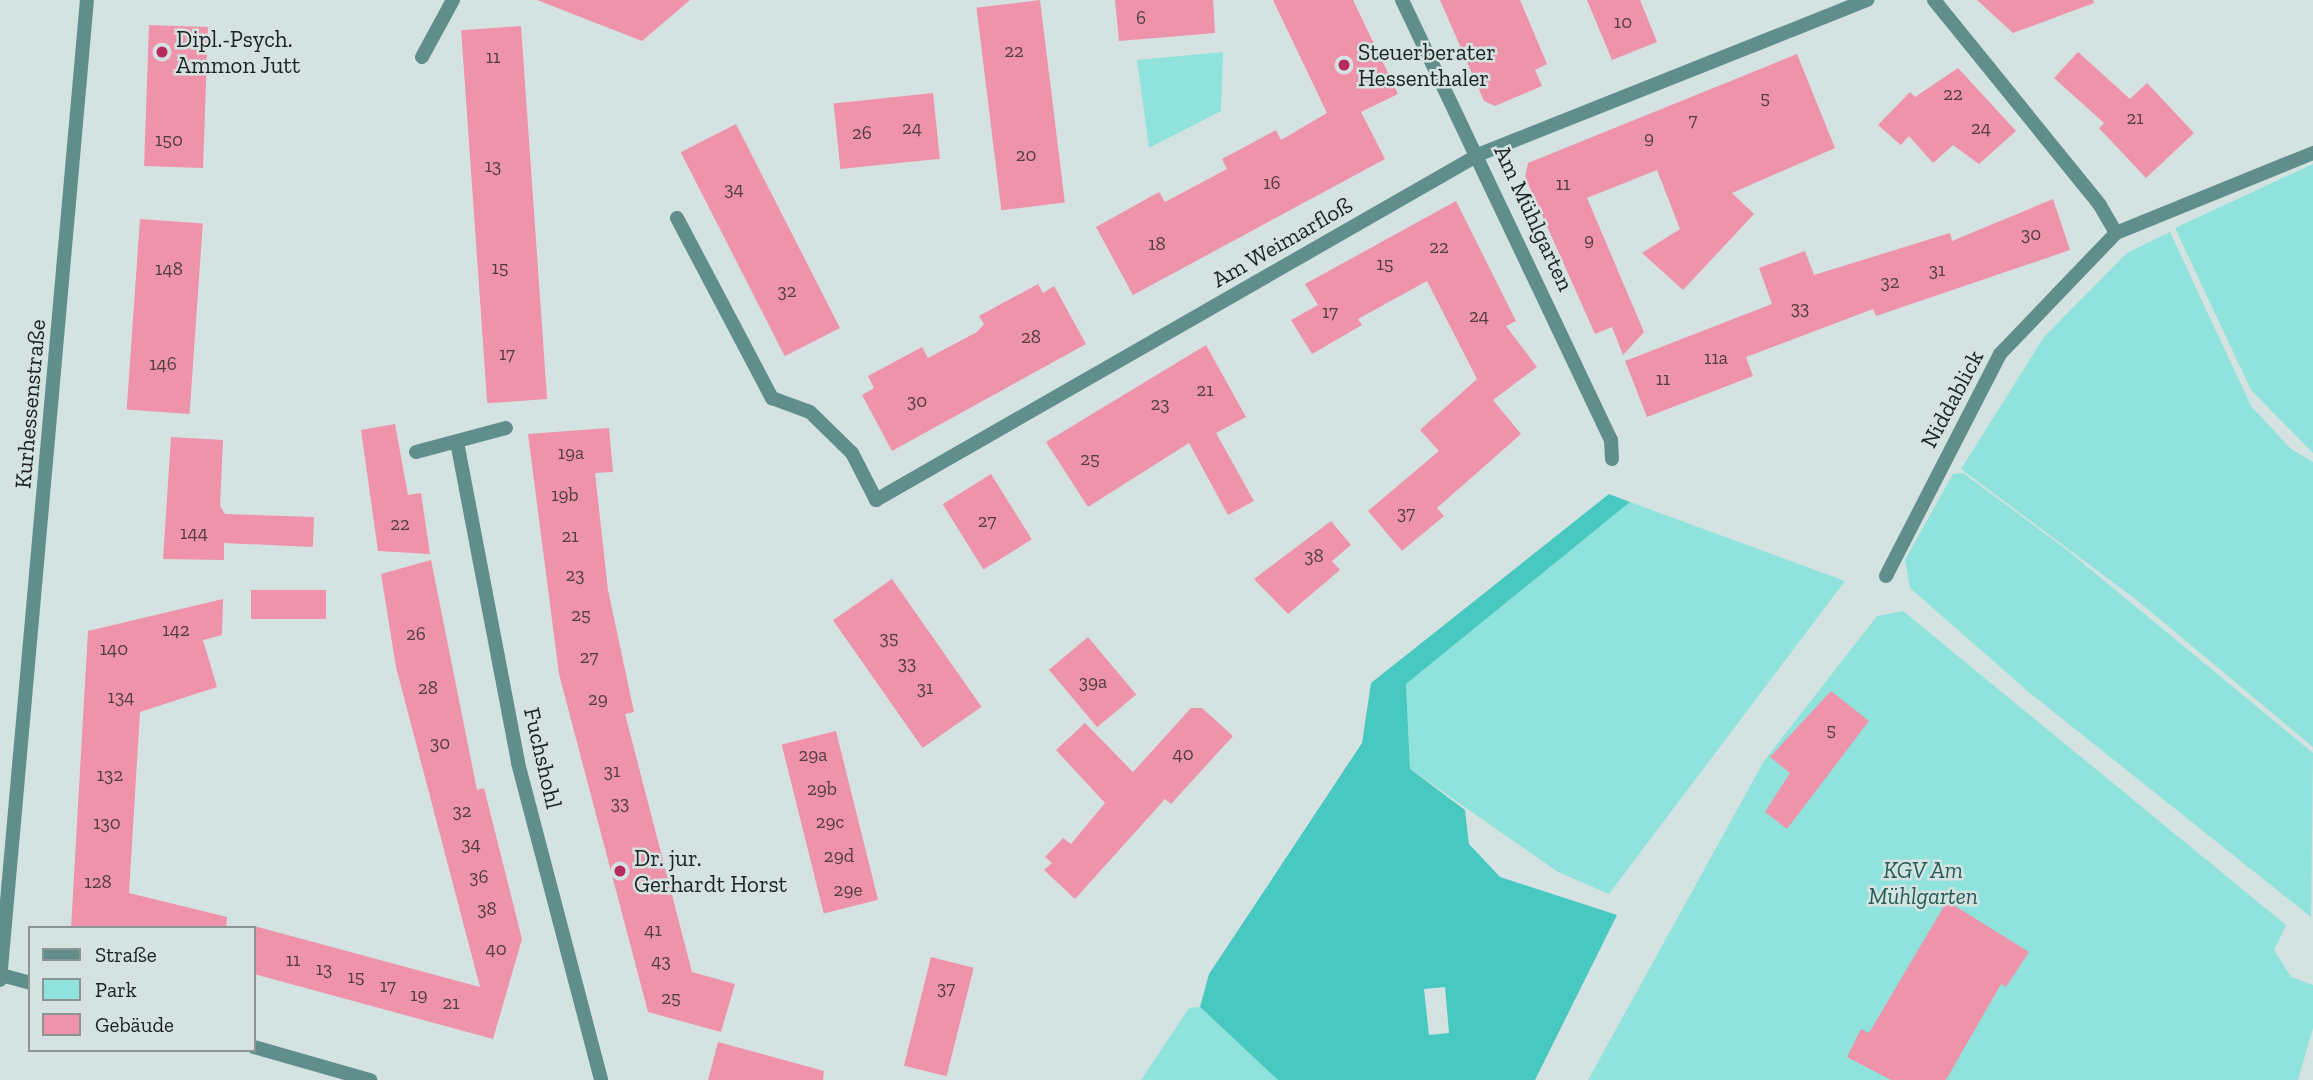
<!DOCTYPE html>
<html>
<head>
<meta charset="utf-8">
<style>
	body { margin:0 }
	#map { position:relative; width:2313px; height:1080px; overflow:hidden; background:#d4e3e1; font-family:"Zilla Slab",serif }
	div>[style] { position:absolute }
	.green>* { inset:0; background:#90e3dc }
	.forest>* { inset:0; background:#47c9c1 }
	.building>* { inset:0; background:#ee93aa; transform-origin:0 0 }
	.lane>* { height:14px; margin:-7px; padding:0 7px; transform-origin:7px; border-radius:7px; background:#608e8a }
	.street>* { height:14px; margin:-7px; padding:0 7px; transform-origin:7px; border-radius:7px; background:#608e8a }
	.dots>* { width:19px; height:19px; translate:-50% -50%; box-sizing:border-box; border:4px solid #d4e3e1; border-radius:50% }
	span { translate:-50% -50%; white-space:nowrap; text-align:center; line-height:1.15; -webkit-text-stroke:5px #d4e3e1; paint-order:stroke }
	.number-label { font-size:19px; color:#503e42 }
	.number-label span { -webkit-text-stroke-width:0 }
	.poi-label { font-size:23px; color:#1c2120 }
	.left { translate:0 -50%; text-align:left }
	.street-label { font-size:23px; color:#1c2120 }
	.park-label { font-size:23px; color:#265c58; font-style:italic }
	.legend { position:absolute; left:28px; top:926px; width:228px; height:126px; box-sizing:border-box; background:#d4e3e1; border:2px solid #8a9594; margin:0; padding:9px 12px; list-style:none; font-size:21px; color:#1c2120 }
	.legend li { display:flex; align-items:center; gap:14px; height:35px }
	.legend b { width:35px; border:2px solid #8a9594 }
</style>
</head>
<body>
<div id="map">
	<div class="green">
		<i style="clip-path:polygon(1223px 52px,1221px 111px,1149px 148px,1137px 60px)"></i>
		<i style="clip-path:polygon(2313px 164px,2313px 453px,2251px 390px,2175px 228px)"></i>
		<i style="clip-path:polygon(2170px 232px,2251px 406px,2291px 449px,2313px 462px,2313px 747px,2138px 601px,1961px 469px,2044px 337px,2127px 253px)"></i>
		<i style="clip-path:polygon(1963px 473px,2067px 550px,2313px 753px,2311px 917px,2031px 694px,1910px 588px,1905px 560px,1953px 474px)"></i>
		<i style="clip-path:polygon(1630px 502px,1845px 581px,1609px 894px,1558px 872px,1410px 769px,1406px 684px)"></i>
		<i style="clip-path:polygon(1903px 611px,2286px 925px,2274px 950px,2291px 977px,2313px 985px,2313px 1028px,2298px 1080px,1588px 1080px,1764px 761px,1877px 616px)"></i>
		<i style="clip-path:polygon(1200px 1007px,1278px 1080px,1141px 1080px,1189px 1008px)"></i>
	</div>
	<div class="forest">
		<i style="clip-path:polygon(evenodd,1609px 494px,1630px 502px,1406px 684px,1410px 769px,1465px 810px,1469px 844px,1500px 877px,1617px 915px,1535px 1080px,1278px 1080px,1200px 1007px,1209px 974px,1362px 743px,1371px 683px,1609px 494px,1445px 987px,1449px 1033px,1429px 1035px,1424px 989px,1445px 987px)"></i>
	</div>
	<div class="building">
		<i style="clip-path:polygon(537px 0,690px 0,642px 41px)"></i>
		<i style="left:1040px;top:0;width:204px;height:64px;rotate:83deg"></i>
		<i style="clip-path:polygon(1115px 0,1213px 0,1215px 33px,1119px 41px)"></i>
		<i style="clip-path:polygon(1273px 0,1353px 0,1398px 94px,1361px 112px,1385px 159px,1133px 295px,1096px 227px,1159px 192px,1165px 202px,1227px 169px,1222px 159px,1276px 130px,1281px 140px,1327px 113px)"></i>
		<i style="clip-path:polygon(1440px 0,1520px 0,1547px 64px,1535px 70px,1542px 86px,1495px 106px,1484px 101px)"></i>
		<i style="clip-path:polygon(1587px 0,1640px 0,1657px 42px,1612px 60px)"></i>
		<i style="clip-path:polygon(1977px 0,2093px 0,2094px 3px,2013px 33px)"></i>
		<i style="left:149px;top:25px;width:59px;height:141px;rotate:2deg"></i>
		<i style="left:521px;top:26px;width:374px;height:60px;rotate:86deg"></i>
		<i style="clip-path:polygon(2078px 52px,2130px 99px,2147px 83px,2194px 133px,2146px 178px,2099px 128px,2104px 123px,2054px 78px)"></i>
		<i style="clip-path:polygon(1797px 54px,1835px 148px,1732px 193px,1754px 214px,1683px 290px,1642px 253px,1680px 229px,1657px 170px,1587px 198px,1644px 332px,1623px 355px,1612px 327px,1595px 334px,1525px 177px,1528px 163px)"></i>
		<i style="clip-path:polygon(1958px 68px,2016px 131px,1979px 164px,1953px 145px,1933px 163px,1909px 136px,1901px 145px,1878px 125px,1910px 92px,1915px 97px)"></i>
		<i style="left:933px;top:93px;width:66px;height:100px;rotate:84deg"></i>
		<i style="left:736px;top:124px;width:229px;height:62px;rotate:63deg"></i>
		<i style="clip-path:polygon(2053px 199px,2070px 250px,1876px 316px,1873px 309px,1746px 357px,1753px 376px,1647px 417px,1625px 361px,1772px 304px,1759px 268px,1805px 251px,1814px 275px,1950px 233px,1952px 241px)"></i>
		<i style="clip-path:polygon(1456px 201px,1516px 321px,1506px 326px,1537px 367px,1493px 400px,1521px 434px,1437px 508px,1444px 516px,1402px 551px,1368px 511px,1439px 451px,1420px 430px,1477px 379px,1427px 281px,1358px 319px,1362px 325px,1312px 354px,1291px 320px,1318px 305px,1305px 284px)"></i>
		<i style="left:140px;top:219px;width:63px;height:191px;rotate:4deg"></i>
		<i style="clip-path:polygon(1038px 284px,1043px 293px,1054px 286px,1086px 344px,892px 451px,862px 395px,874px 388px,868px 376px,922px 347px,928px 358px,977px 332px,984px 324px,979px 316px)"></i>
		<i style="clip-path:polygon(1206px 345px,1246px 417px,1216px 433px,1254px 501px,1228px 515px,1189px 443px,1088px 507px,1046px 442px)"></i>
		<i style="clip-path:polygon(395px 424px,408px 495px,421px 493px,430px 554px,378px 551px,361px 430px)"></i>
		<i style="clip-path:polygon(609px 428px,613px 472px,595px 473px,608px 590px,634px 712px,625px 714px,692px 972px,735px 984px,721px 1032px,648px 1012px,559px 674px,528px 434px)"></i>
		<i style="clip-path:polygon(171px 437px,223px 440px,220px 506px,225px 514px,314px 517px,313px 547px,224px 543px,224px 560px,163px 559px)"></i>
		<i style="left:991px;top:474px;width:77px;height:57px;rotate:58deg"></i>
		<i style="clip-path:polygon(1331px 521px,1351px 545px,1332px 561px,1340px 570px,1288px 614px,1254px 579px)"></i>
		<i style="clip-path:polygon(431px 560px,477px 790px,484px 788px,522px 939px,493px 1039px,254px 974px,254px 926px,480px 987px,396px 667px,381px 574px)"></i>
		<i style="left:892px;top:579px;width:156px;height:72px;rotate:55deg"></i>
		<i style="left:326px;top:590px;width:29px;height:75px;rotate:90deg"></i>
		<i style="clip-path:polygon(223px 599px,222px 635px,203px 640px,217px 687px,140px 712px,129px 893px,227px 917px,226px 928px,71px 928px,88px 631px)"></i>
		<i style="left:1088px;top:637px;width:75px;height:51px;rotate:50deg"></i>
		<i style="clip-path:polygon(1831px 691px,1869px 721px,1787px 829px,1765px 812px,1790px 773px,1770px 757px)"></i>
		<i style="clip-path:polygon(1191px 708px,1202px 708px,1233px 736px,1171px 804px,1165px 799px,1075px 899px,1044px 870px,1052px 863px,1045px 857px,1063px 838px,1071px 844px,1105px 803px,1056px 750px,1085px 723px,1133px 772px)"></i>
		<i style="left:836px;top:731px;width:174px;height:56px;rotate:76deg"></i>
		<i style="clip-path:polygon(1947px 901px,2029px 952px,2006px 987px,2001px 984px,1946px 1080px,1891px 1080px,1847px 1057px,1861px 1029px,1869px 1033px)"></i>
		<i style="left:931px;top:957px;width:44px;height:112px;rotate:14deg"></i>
		<i style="clip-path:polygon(718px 1042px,824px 1071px,823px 1080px,708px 1080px)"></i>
	</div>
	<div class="lane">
		<i style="left:677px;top:218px;width:204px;rotate:62.2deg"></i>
		<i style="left:2116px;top:233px;width:213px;rotate:-22.1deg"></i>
		<i style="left:416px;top:452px;width:93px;rotate:-14.9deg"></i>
	</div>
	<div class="street">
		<i style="left:1402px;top:0;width:487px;rotate:64.6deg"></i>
		<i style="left:1611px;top:440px;width:19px;rotate:87deg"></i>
		<i style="left:422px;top:57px;width:65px;rotate:-61.5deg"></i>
		<i style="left:772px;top:398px;width:40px;rotate:20.2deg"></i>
		<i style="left:810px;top:412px;width:59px;rotate:44.3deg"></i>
		<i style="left:852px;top:453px;width:53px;rotate:62.9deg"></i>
		<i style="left:876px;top:500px;width:696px;rotate:-29.81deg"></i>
		<i style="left:1480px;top:154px;width:417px;rotate:-21.7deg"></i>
		<i style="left:457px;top:442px;width:327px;rotate:79.2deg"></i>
		<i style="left:518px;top:763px;width:328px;rotate:75.3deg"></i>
		<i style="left:1886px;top:576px;width:250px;rotate:-62.8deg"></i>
		<i style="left:2000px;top:354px;width:168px;rotate:-46.2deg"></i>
		<i style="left:2116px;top:233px;width:32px;rotate:-120deg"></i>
		<i style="left:2100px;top:205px;width:264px;rotate:-129deg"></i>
		<i style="left:1px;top:975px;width:30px;rotate:15deg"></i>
		<i style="left:0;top:980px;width:984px;rotate:-84.93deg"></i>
		<i style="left:254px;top:1047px;width:121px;rotate:15.9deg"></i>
	</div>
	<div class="dots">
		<i style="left:162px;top:52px;background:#b72a5e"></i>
		<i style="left:1344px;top:65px;background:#b72a5e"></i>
		<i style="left:620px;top:871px;background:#b72a5e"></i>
	</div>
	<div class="number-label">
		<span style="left:1141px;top:18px">6</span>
		<span style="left:1623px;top:22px">10</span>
		<span style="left:1014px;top:51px">22</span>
		<span style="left:493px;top:57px">11</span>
		<span style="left:1953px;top:94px">22</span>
		<span style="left:1765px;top:98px">5</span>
		<span style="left:2135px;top:118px">21</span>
		<span style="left:1693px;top:120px">7</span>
		<span style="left:912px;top:128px">24</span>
		<span style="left:1981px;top:128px">24</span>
		<span style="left:862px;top:133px">26</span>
		<span style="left:1649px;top:138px">9</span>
		<span style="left:169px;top:140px">150</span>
		<span style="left:1026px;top:155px">20</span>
		<span style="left:493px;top:166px">13</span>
		<span style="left:1272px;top:183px">16</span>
		<span style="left:1563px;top:184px">11</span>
		<span style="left:734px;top:189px">34</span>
		<span style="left:2031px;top:234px">30</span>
		<span style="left:1589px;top:240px">9</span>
		<span style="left:1157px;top:244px">18</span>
		<span style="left:1439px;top:247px">22</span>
		<span style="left:1385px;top:264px">15</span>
		<span style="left:500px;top:268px">15</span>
		<span style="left:169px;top:269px">148</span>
		<span style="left:1937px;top:270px">31</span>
		<span style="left:1890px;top:282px">32</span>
		<span style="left:787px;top:291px">32</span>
		<span style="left:1800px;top:308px">33</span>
		<span style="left:1330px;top:312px">17</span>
		<span style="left:1479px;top:316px">24</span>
		<span style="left:1031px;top:337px">28</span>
		<span style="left:507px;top:354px">17</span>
		<span style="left:1716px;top:358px">11a</span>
		<span style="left:163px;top:364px">146</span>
		<span style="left:1663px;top:379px">11</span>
		<span style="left:1205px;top:390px">21</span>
		<span style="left:917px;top:401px">30</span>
		<span style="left:1160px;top:404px">23</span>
		<span style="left:571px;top:453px">19a</span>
		<span style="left:1090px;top:459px">25</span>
		<span style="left:565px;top:495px">19b</span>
		<span style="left:1406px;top:513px">37</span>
		<span style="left:987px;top:521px">27</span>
		<span style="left:400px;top:524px">22</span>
		<span style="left:194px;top:533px">144</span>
		<span style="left:570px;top:536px">21</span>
		<span style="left:1314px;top:556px">38</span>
		<span style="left:575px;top:575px">23</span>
		<span style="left:581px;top:615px">25</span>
		<span style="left:176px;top:630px">142</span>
		<span style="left:416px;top:634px">26</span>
		<span style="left:889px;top:638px">35</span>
		<span style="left:114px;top:649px">140</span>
		<span style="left:589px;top:657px">27</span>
		<span style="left:907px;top:663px">33</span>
		<span style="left:1093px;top:682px">39a</span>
		<span style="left:428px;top:688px">28</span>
		<span style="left:925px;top:688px">31</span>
		<span style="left:121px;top:697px">134</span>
		<span style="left:598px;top:699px">29</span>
		<span style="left:1831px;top:730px">5</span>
		<span style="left:440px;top:743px">30</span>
		<span style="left:1183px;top:754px">40</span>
		<span style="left:813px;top:755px">29a</span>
		<span style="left:612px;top:771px">31</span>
		<span style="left:110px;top:775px">132</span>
		<span style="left:822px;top:789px">29b</span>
		<span style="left:620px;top:803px">33</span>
		<span style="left:462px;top:811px">32</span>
		<span style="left:830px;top:822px">29c</span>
		<span style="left:107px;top:823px">130</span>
		<span style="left:471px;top:844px">34</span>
		<span style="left:839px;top:856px">29d</span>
		<span style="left:479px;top:877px">36</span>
		<span style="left:98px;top:882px">128</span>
		<span style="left:848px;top:890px">29e</span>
		<span style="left:487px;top:909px">38</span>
		<span style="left:653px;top:930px">41</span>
		<span style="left:496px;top:949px">40</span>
		<span style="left:293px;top:960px">11</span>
		<span style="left:661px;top:961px">43</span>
		<span style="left:324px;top:969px">13</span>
		<span style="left:356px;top:977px">15</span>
		<span style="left:388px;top:986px">17</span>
		<span style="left:946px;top:988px">37</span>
		<span style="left:419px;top:995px">19</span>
		<span style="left:671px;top:998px">25</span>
		<span style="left:451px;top:1003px">21</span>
	</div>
	<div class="poi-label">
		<span class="left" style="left:176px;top:52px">Dipl.-Psych.<br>Ammon Jutt</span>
		<span class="left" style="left:1358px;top:65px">Steuerberater<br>Hessenthaler</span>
		<span class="left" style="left:634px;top:871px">Dr. jur.<br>Gerhardt Horst</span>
	</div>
	<div class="street-label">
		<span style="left:1534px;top:218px;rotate:65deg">Am Mühlgarten</span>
		<span style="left:1282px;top:242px;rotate:-30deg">Am Weimarfloß</span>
		<span style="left:1952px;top:399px;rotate:-62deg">Niddablick</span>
		<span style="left:30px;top:404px;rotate:-85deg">Kurhessenstraße</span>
		<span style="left:543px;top:758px;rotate:77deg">Fuchshohl</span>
	</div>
	<div class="park-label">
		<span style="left:1923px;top:883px">KGV Am<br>Mühlgarten</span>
	</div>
	<ul class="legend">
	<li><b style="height:9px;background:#608e8a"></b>Straße</li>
	<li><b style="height:19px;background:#90e3dc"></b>Park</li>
	<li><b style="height:19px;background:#ee93aa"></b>Gebäude</li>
	</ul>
</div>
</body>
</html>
